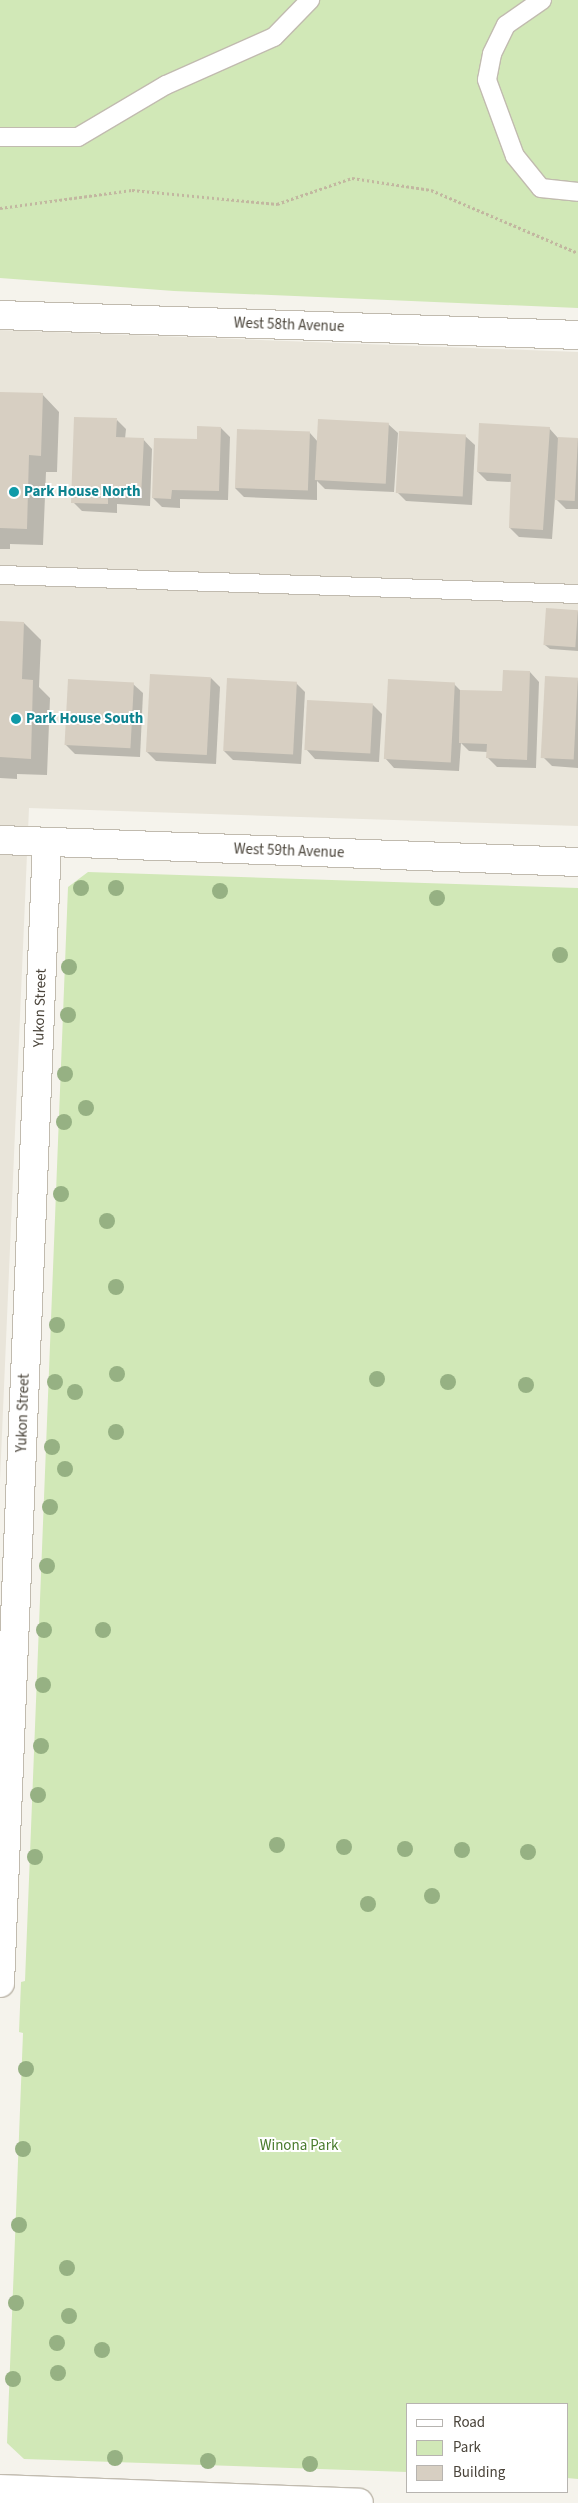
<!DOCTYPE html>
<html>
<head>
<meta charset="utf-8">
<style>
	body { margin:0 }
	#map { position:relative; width:578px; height:2503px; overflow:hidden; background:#f5f3ec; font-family:"Source Sans 3",sans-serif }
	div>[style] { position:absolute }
	.residential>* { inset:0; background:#e9e5da }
	.green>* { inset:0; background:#d1e8b7 }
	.shadow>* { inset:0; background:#0003 }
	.building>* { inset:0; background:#d7cfc2; transform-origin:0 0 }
	.path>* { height:3px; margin-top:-1.5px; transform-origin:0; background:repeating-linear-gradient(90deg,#c2b7a0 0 2.5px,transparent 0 5px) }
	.roads { filter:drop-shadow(1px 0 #c1bbaf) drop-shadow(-1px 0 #c1bbaf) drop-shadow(0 1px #c1bbaf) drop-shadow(0 -1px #c1bbaf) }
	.service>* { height:18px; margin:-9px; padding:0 9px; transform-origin:9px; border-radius:9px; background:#fff }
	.minor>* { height:28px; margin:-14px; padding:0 14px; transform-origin:14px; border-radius:14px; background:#fff }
	.trees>* { width:16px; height:16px; margin:-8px; border-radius:50%; background:#96b183 }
	.dots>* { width:14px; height:14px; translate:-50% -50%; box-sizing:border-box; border:2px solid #fff; border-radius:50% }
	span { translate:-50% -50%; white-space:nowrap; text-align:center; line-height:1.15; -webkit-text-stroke:4px #fff; paint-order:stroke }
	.street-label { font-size:15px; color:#4a443a }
	.culture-label { font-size:15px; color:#0d838f; font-weight:700 }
	.left { translate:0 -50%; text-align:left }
	.park-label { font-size:15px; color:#497b2d }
	.legend { position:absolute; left:406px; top:2403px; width:162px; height:90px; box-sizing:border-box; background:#fff; border:1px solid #b7b4b0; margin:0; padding:6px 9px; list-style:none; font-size:15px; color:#4a443a }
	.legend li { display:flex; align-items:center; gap:10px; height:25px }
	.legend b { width:25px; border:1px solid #b7b4b0 }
</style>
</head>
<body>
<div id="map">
	<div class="residential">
		<i style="clip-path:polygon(0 330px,578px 352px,578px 826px,29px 808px,0 1480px)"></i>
	</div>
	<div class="green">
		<i style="clip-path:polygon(0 0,578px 0,578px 308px,174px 291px,0 278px)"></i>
		<i style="clip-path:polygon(88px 872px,578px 888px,578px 2479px,567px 2478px,567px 2404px,407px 2404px,407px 2472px,24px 2459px,7px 2443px,23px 2033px,19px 2032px,21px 1982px,25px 1981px,68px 887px)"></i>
	</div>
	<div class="shadow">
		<i style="clip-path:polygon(0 393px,42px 394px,59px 412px,57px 472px,46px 472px,43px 545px,10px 544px,10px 549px,0 549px)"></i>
		<i style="clip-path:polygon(117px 420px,126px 429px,125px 439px,143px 439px,152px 449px,150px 506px,117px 504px,117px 513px,82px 511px,73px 502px)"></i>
		<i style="clip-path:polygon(388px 424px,398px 433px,394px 492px,325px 489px,317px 481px,317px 500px,244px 497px,235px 488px,310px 433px,318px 442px)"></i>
		<i style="clip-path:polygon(221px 428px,230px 437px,228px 500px,180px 499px,180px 508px,162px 507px,153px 498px,198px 440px)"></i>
		<i style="clip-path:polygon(549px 428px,558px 438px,578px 439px,578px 509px,566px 509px,555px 498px,552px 539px,519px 537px,510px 528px,512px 482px,487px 481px,478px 472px)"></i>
		<i style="clip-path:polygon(465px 436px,475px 445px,472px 505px,406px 501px,397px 492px)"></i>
		<i style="clip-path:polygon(578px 611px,578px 651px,550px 649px,545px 645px)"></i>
		<i style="clip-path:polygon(0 622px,24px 623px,41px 640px,39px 687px,50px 698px,47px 775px,17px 774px,17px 779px,0 778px)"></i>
		<i style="clip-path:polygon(530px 672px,539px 682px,536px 768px,497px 767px,488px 758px,488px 752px,469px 751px,461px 743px,459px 771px,394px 768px,385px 758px,454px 684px,461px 691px,503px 692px)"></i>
		<i style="clip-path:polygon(211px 678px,220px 687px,216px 764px,156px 761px,147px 752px)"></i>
		<i style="clip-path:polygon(578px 679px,578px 768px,552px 766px,543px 757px)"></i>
		<i style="clip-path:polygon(296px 683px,305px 692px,301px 764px,233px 760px,224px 751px)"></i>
		<i style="clip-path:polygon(133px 684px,143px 693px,140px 757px,75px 754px,66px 745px)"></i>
		<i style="clip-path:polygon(373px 705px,382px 714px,379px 762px,315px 759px,306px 749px)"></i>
	</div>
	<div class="building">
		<i style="clip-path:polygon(0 392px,43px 393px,41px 456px,29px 455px,27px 529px,0 528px)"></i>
		<i style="clip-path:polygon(74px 417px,117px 418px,116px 437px,144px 438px,141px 497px,108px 496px,108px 504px,71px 503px)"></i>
		<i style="left:318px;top:419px;width:71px;height:61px;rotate:3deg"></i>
		<i style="clip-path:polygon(479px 423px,550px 427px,543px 530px,509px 528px,511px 474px,477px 472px)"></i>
		<i style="clip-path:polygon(197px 426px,221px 427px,219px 491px,172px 490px,171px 499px,152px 498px,154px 438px,197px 439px)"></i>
		<i style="left:237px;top:429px;width:73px;height:59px;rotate:2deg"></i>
		<i style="left:399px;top:431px;width:67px;height:62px;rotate:3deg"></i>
		<i style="left:558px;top:437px;width:20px;height:63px;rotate:3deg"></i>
		<i style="left:546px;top:608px;width:32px;height:37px;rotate:4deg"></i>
		<i style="clip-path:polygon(0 621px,24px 622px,22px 679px,33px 680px,31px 759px,0 757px)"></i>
		<i style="clip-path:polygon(503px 670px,530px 671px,527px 760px,486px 758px,487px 744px,459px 743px,460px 690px,502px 691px)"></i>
		<i style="left:150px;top:674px;width:61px;height:78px;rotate:3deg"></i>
		<i style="left:545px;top:676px;width:33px;height:82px;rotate:3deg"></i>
		<i style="left:227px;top:678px;width:70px;height:73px;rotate:3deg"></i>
		<i style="left:68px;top:679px;width:66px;height:66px;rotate:3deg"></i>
		<i style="left:388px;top:679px;width:67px;height:80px;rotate:3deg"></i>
		<i style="left:307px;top:700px;width:66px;height:50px;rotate:3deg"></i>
	</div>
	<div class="path">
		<i style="left:0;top:208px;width:133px;rotate:-7.8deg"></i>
		<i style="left:132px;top:190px;width:146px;rotate:5.5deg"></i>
		<i style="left:277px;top:204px;width:79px;rotate:-19.1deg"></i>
		<i style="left:352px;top:178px;width:80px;rotate:8.6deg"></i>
		<i style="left:431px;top:190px;width:160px;rotate:23.2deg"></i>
	</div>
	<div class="roads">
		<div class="service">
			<i style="left:542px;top:0;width:44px;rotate:145.2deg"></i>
			<i style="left:506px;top:25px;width:32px;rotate:116deg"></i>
			<i style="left:492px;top:54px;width:26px;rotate:101deg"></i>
			<i style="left:487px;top:80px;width:81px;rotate:69.8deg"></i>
			<i style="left:515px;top:156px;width:41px;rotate:50.9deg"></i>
			<i style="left:541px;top:188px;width:37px;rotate:6deg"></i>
			<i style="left:0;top:137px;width:78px"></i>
			<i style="left:78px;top:137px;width:102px;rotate:-30.6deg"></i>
			<i style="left:166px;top:85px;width:118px;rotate:-24deg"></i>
			<i style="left:274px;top:37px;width:52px;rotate:-45.8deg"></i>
			<i style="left:0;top:575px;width:578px;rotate:1.88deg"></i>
		</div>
		<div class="minor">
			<i style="left:0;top:315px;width:578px;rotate:1.98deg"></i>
			<i style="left:0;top:840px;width:578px;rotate:2.18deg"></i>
			<i style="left:0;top:1983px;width:1142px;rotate:-87.64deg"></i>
			<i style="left:0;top:2489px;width:359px;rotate:2.2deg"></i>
		</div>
	</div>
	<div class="trees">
		<i style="left:81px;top:888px"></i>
		<i style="left:116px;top:888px"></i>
		<i style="left:220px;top:891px"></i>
		<i style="left:437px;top:898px"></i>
		<i style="left:560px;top:955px"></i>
		<i style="left:69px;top:967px"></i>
		<i style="left:68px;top:1015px"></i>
		<i style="left:65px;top:1074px"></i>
		<i style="left:86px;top:1108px"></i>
		<i style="left:64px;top:1122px"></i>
		<i style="left:61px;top:1194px"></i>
		<i style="left:107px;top:1221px"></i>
		<i style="left:116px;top:1287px"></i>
		<i style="left:57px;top:1325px"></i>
		<i style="left:117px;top:1374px"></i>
		<i style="left:377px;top:1379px"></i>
		<i style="left:55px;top:1382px"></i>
		<i style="left:448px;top:1382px"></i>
		<i style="left:526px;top:1385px"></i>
		<i style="left:75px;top:1392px"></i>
		<i style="left:116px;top:1432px"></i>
		<i style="left:52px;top:1447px"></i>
		<i style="left:65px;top:1469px"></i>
		<i style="left:50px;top:1507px"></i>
		<i style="left:47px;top:1566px"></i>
		<i style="left:44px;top:1630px"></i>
		<i style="left:103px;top:1630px"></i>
		<i style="left:43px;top:1685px"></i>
		<i style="left:41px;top:1746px"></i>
		<i style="left:38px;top:1795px"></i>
		<i style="left:277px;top:1845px"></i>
		<i style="left:344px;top:1847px"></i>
		<i style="left:405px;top:1849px"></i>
		<i style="left:462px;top:1850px"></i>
		<i style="left:528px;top:1852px"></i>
		<i style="left:35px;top:1857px"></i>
		<i style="left:432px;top:1896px"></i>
		<i style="left:368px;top:1904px"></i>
		<i style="left:26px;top:2069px"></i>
		<i style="left:23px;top:2149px"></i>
		<i style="left:19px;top:2225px"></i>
		<i style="left:67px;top:2268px"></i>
		<i style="left:16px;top:2303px"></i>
		<i style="left:69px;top:2316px"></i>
		<i style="left:57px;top:2343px"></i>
		<i style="left:102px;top:2350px"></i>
		<i style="left:58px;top:2373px"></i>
		<i style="left:13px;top:2379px"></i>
		<i style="left:115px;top:2458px"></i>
		<i style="left:208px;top:2461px"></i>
		<i style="left:310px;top:2464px"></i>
	</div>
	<div class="dots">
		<i style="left:14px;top:492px;background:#0f9aa8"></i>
		<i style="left:16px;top:719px;background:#0f9aa8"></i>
	</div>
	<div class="street-label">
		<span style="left:289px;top:325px;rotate:2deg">West 58th Avenue</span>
		<span style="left:289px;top:851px;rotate:2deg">West 59th Avenue</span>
		<span style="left:40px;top:1008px;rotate:-88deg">Yukon Street</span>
		<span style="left:23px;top:1413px;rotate:-88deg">Yukon Street</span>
	</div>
	<div class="culture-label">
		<span class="left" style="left:24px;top:492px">Park House North</span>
		<span class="left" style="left:26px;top:719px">Park House South</span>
	</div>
	<div class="park-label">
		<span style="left:299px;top:2146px">Winona Park</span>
	</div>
	<ul class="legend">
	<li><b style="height:6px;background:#fff"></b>Road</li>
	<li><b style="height:14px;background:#d1e8b7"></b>Park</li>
	<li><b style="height:14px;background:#d7cfc2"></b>Building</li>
	</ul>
</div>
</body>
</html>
